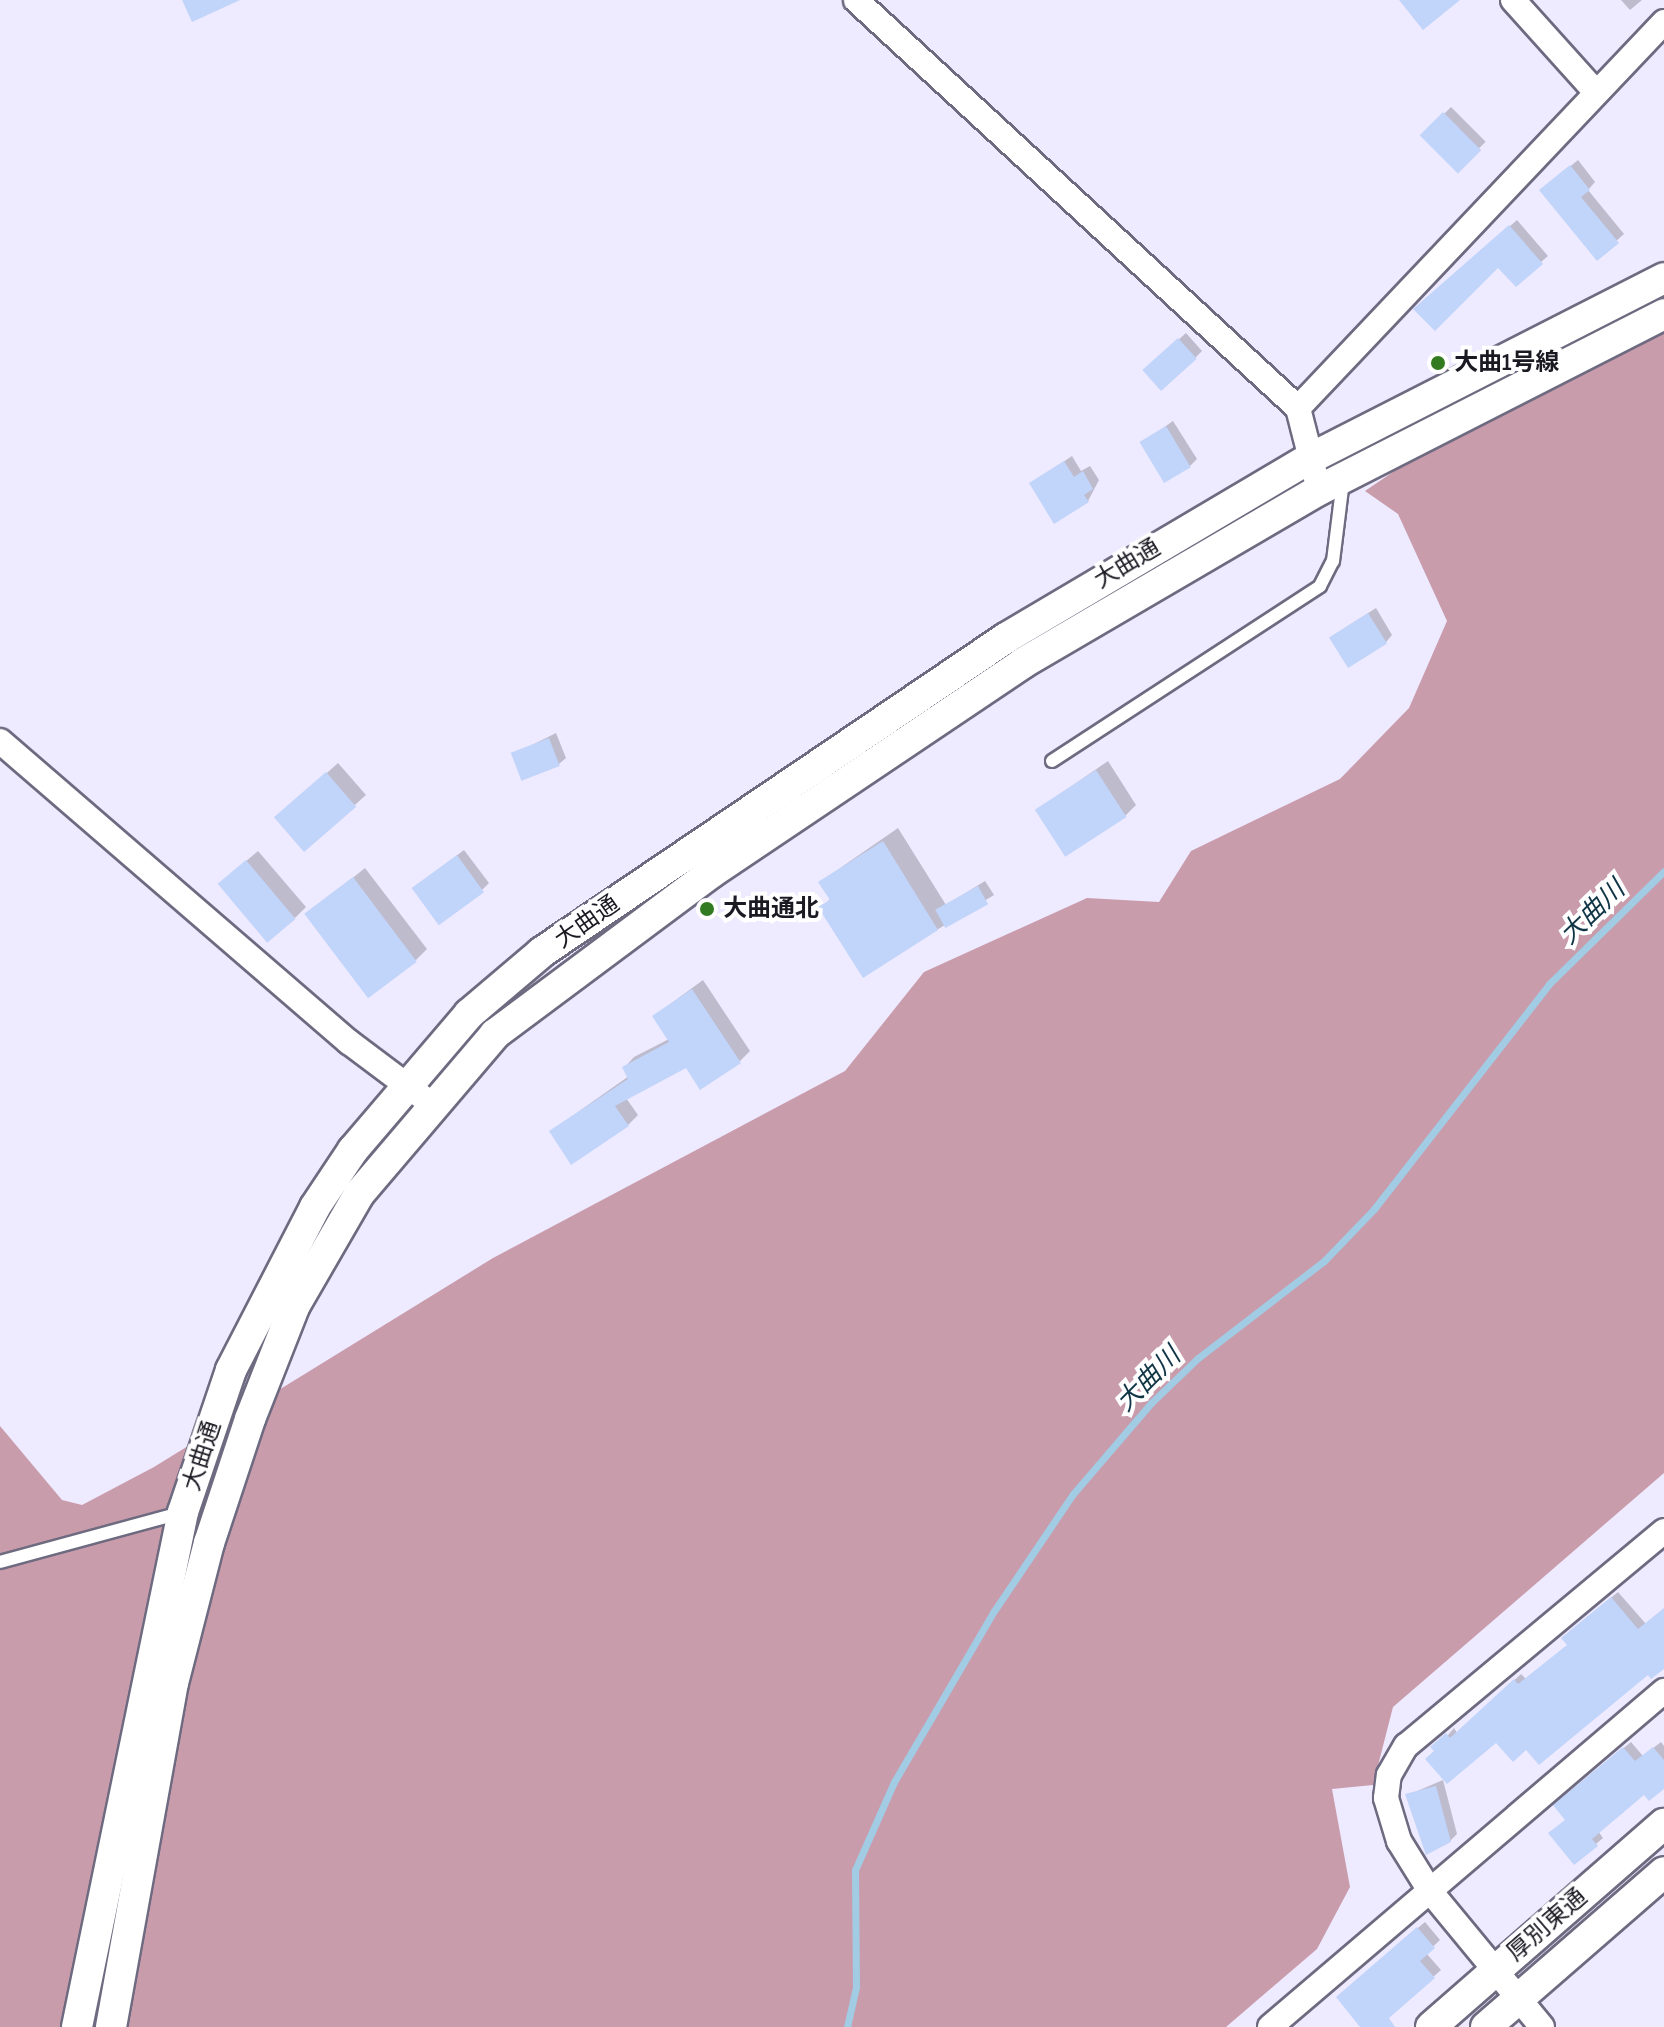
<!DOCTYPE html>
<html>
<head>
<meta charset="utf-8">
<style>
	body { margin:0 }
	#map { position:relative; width:1664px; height:2027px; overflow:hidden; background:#eeeaff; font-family:"Sofia Sans Condensed","Noto Sans JP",sans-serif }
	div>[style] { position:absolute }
	.forest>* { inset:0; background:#c99cac }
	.shadow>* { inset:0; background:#0003; transform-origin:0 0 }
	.stream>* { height:7px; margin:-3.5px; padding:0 3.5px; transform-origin:3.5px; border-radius:3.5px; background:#a1cce4 }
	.building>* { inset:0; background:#c1d4fa; transform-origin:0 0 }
	.roads { filter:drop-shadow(2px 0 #6e6a80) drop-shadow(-2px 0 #6e6a80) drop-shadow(0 2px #6e6a80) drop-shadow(0 -2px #6e6a80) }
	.service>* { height:12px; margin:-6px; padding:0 6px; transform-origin:6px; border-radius:6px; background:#fff }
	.minor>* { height:24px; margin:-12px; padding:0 12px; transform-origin:12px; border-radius:12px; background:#fff }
	.tertiary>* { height:30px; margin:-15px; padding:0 15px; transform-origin:15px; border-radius:15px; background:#fff }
	.dots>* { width:22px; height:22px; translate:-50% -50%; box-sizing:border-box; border:4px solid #fff; border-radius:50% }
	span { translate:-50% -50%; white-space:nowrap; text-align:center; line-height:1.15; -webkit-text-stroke:8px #fff; paint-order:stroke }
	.poi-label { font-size:24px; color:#1b1922; font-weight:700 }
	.left { translate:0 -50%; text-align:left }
	.street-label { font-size:24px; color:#1b1922 }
	.water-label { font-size:26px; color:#103546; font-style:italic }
</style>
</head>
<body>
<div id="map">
	<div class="forest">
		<i style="clip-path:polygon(1664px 332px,1664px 1473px,1393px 1707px,1373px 1785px,1332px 1789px,1350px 1887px,1317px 1949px,1226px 2027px,0 2027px,0 1426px,62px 1500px,82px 1505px,154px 1467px,493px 1258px,845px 1071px,924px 972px,1087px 898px,1159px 902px,1191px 851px,1340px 779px,1409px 708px,1447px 621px,1398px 514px,1365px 491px,1418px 455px)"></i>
	</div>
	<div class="shadow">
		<i style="clip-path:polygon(1621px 0,1642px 0,1630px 10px)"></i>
		<i style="left:1451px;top:107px;width:49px;height:40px;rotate:45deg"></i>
		<i style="clip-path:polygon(1578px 160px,1595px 182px,1588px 190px,1624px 234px,1597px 258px,1549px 184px)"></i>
		<i style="clip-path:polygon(1517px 220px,1548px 256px,1541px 262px,1499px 265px,1423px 302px)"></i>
		<i style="clip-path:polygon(1186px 333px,1202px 351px,1195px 358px,1145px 370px)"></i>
		<i style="clip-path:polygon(1173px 421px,1197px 459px,1190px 466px,1143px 442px)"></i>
		<i style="clip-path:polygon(1072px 456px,1081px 471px,1090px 466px,1099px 480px,1088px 501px,1032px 483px)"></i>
		<i style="clip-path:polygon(1376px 608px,1392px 635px,1386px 642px,1331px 637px)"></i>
		<i style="clip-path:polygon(556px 733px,566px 758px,559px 764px,514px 754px)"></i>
		<i style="clip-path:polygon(1108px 761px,1136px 805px,1125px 816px,1037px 810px)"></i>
		<i style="clip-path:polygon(338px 763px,366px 795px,304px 850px,288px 808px)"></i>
		<i style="clip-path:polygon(898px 828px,946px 905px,985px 881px,994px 895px,863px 975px,821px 908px,831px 898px,820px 882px)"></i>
		<i style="clip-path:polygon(464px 850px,489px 883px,482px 890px,421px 883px)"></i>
		<i style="clip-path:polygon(258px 851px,306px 907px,295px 918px,232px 873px)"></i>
		<i style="clip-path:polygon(365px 868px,427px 949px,416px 960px,308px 914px)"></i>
		<i style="clip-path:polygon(703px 980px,750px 1051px,740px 1061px,687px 1066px,626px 1098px,638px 1115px,628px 1125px,551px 1131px,629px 1076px,624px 1068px,634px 1057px,669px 1039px,654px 1016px)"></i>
		<i style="clip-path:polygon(1618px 1592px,1646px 1624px,1664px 1610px,1664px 1653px,1526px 1748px,1497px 1740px,1428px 1759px,1454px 1728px,1457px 1733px,1521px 1674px,1526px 1679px,1569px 1644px,1570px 1632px)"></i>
		<i style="clip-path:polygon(1631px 1742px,1643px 1756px,1661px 1742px,1664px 1746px,1664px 1786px,1644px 1792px,1598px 1831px,1603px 1838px,1574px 1863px,1562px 1799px)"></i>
		<i style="clip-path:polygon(1443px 1780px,1457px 1834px,1450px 1841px,1408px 1795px)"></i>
		<i style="clip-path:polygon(1425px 1922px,1440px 1940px,1426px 1953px,1441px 1970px,1377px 2027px,1362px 2027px,1345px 1990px)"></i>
	</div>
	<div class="stream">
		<i style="left:847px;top:2027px;width:41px;rotate:-77.3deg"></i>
		<i style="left:856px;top:1987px;width:117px;rotate:-90.5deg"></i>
		<i style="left:855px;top:1870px;width:96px;rotate:-66.1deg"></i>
		<i style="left:894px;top:1782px;width:198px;rotate:-59.7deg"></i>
		<i style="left:994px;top:1611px;width:141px;rotate:-56deg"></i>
		<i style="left:1073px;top:1494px;width:120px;rotate:-49.4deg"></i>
		<i style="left:1151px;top:1403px;width:65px;rotate:-43.8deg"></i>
		<i style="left:1198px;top:1358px;width:159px;rotate:-37.6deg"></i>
		<i style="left:1324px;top:1261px;width:72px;rotate:-46.1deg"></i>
		<i style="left:1374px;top:1209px;width:285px;rotate:-52.1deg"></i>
		<i style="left:1549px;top:984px;width:161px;rotate:-44.5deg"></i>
	</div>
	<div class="building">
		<i style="clip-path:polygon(182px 0,240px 0,192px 22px)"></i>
		<i style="clip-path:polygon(1399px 0,1460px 0,1423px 30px)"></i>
		<i style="left:1443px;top:112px;width:54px;height:33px;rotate:45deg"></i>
		<i style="clip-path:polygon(1570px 165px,1590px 190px,1581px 197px,1619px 243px,1597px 261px,1539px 190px)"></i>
		<i style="clip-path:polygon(1509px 225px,1543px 264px,1516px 287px,1498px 268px,1435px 331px,1413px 309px)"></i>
		<i style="left:1178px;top:338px;width:28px;height:48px;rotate:48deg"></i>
		<i style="left:1166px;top:426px;width:48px;height:31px;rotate:59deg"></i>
		<i style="clip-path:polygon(1064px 461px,1074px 477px,1083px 471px,1093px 489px,1084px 495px,1089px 502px,1054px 524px,1029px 483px)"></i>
		<i style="left:1368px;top:613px;width:36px;height:46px;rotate:58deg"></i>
		<i style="left:549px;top:738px;width:30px;height:41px;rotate:69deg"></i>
		<i style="left:1096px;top:770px;width:56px;height:73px;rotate:57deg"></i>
		<i style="left:326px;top:772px;width:46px;height:69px;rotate:49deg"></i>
		<i style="clip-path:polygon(883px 841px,938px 930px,863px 978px,818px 907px,830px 900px,818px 882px)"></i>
		<i style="left:457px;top:855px;width:46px;height:56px;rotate:54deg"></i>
		<i style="left:246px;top:860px;width:77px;height:37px;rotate:50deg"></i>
		<i style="left:353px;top:877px;width:106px;height:61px;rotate:53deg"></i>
		<i style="left:978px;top:886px;width:21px;height:49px;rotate:61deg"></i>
		<i style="clip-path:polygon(692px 989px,741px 1063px,700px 1090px,686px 1068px,615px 1106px,629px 1126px,571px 1165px,549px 1131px,628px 1079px,622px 1067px,669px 1042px,652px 1016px)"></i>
		<i style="clip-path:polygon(1611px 1597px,1638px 1629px,1664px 1608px,1664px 1669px,1651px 1679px,1648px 1675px,1539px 1765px,1526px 1750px,1513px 1762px,1496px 1743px,1447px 1784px,1425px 1759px,1434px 1751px,1430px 1747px,1446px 1733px,1450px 1738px,1514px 1679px,1518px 1684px,1567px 1645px,1561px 1638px)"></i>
		<i style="clip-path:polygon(1623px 1747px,1635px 1761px,1653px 1747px,1664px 1760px,1664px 1789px,1649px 1801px,1644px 1795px,1592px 1839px,1598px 1846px,1574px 1865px,1548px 1833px,1565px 1820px,1553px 1805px)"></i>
		<i style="clip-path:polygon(1436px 1786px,1451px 1842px,1426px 1855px,1405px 1794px)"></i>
		<i style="clip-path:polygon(1417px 1927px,1435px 1948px,1420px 1961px,1435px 1978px,1389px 2018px,1395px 2027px,1360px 2027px,1336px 1997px)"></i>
	</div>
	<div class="roads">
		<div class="service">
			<i style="left:1052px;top:761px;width:320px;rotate:-33.1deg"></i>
			<i style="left:1320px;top:586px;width:28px;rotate:-63deg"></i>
			<i style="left:1333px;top:561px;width:81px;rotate:-82.9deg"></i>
			<i style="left:0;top:1562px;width:187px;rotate:-15.2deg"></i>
		</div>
		<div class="minor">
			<i style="left:856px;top:0;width:602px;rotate:42.71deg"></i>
			<i style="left:1298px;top:408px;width:85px;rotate:75.6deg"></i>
			<i style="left:1513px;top:0;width:122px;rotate:48deg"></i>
			<i style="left:1298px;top:408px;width:532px;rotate:-46.52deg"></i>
			<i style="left:0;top:741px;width:461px;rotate:40.8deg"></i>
			<i style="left:349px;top:1042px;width:105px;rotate:36.9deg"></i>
			<i style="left:1270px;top:2027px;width:518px;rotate:-40.46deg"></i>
			<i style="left:1542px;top:2027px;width:176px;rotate:-129.5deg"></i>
			<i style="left:1430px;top:1891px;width:59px;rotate:-121.8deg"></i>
			<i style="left:1399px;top:1841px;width:45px;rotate:-106.8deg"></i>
			<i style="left:1386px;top:1798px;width:23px;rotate:-83deg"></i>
			<i style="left:1389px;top:1775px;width:34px;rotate:-60deg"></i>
			<i style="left:1406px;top:1746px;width:336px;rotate:-39.8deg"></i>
		</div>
		<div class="tertiary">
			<i style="left:77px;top:2027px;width:526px;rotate:-78.37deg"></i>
			<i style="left:183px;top:1512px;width:150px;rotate:-71.3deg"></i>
			<i style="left:231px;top:1370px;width:183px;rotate:-62.7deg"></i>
			<i style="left:315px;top:1207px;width:69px;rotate:-56.3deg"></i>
			<i style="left:353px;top:1150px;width:179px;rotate:-49.5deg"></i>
			<i style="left:469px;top:1014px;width:96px;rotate:-40.3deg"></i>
			<i style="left:542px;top:952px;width:560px;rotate:-34.09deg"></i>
			<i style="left:1006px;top:638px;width:352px;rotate:-30.6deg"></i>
			<i style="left:1309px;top:459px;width:398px;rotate:-27deg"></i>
			<i style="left:111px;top:2027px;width:350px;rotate:-79.8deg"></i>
			<i style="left:173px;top:1683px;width:145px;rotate:-75.6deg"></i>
			<i style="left:209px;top:1543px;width:131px;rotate:-71.7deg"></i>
			<i style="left:250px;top:1419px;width:123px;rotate:-68.5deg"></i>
			<i style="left:295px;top:1305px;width:128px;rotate:-60deg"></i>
			<i style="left:359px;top:1194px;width:210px;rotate:-49.6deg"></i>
			<i style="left:495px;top:1034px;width:269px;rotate:-36.7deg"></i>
			<i style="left:711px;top:873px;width:376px;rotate:-33.9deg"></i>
			<i style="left:1023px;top:663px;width:343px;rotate:-30.3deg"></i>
			<i style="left:1319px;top:490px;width:387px;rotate:-27deg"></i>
			<i style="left:1431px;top:2027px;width:309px;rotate:-41.1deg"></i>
			<i style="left:1486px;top:2027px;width:236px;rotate:-41deg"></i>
		</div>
	</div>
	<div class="dots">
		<i style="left:1438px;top:363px;background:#337b21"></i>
		<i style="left:707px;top:909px;background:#337b21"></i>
	</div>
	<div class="poi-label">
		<span class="left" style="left:1454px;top:363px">大曲1号線</span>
		<span class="left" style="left:723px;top:909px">大曲通北</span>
	</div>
	<div class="street-label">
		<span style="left:1127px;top:564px;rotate:-31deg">大曲通</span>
		<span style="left:587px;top:922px;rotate:-35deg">大曲通</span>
		<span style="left:202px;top:1456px;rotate:-72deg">大曲通</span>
		<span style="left:1547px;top:1925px;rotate:-41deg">厚別東通</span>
	</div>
	<div class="water-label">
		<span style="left:1593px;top:913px;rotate:-44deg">大曲川</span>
		<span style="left:1149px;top:1380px;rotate:-45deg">大曲川</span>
	</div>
</div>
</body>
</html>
